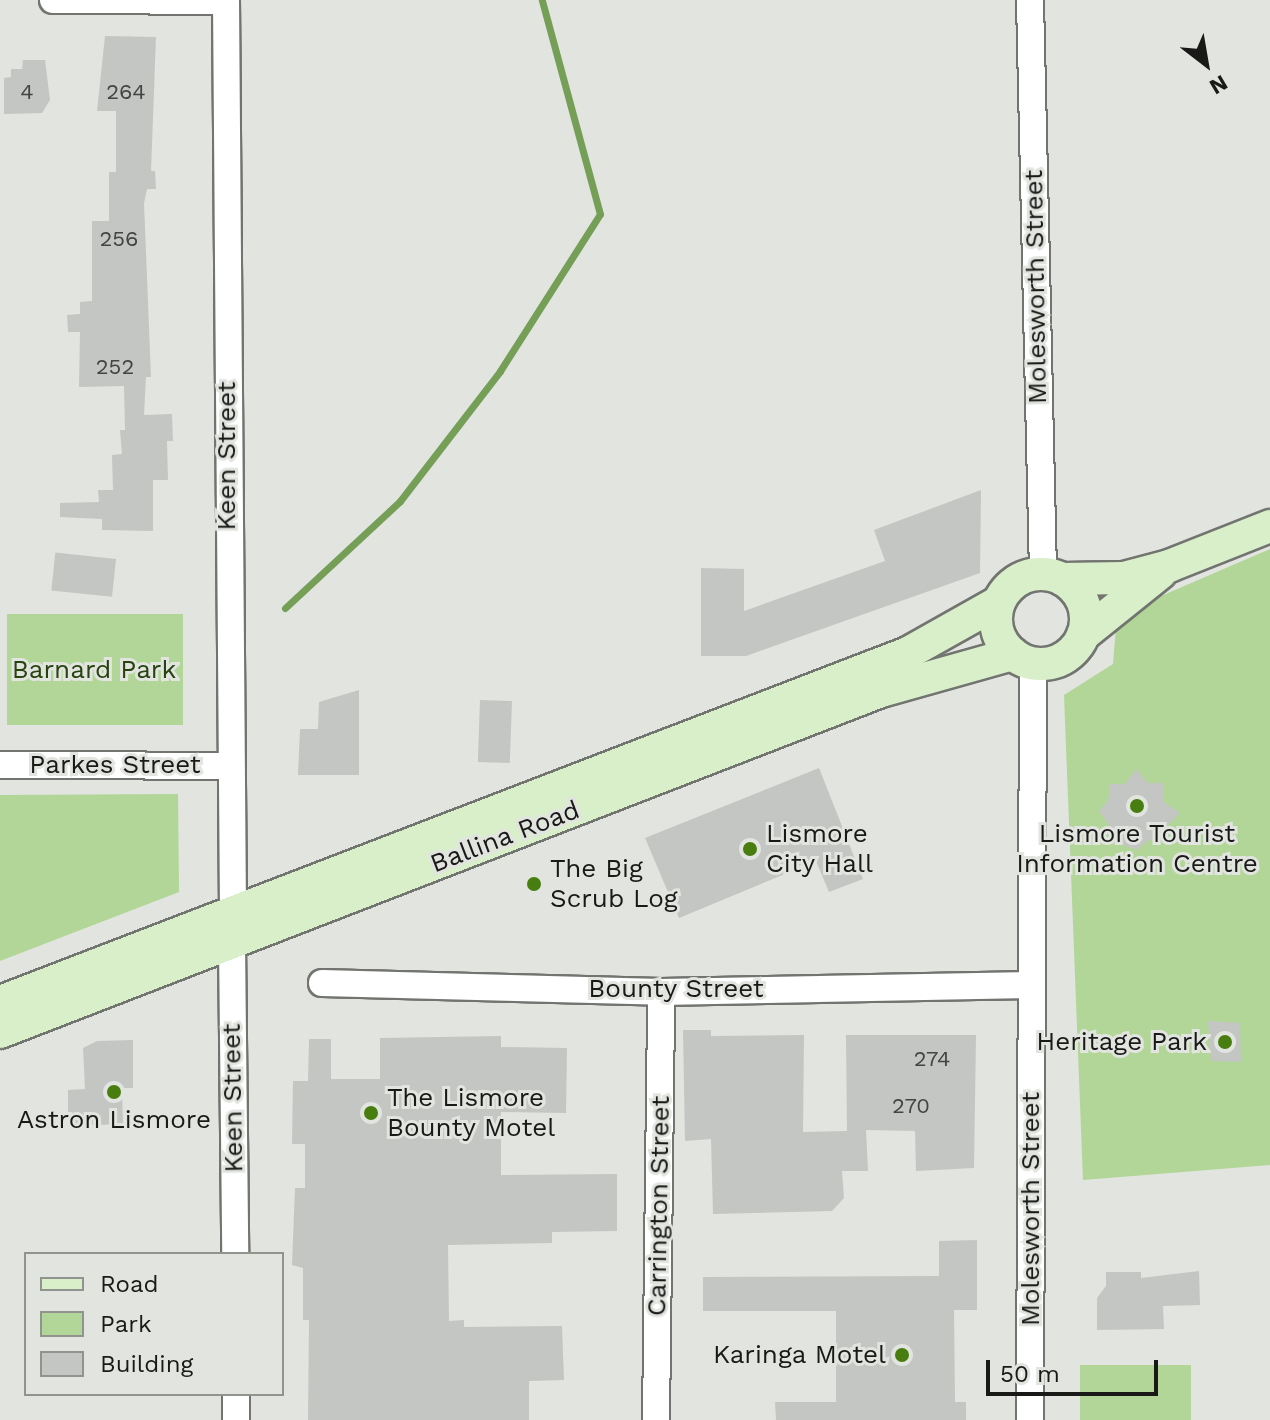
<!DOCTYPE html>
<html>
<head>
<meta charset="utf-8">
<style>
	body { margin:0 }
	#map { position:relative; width:1270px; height:1420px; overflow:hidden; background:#e1e4df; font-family:"Work Sans",sans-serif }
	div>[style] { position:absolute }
	.green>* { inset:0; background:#b1d697; transform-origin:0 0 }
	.stream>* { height:7px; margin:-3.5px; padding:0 3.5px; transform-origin:3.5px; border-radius:3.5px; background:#759f56 }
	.building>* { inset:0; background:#c3c6c2; transform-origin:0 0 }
	.roads { filter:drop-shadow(2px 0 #727470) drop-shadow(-2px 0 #727470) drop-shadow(0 2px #727470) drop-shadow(0 -2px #727470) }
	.minor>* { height:26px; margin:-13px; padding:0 13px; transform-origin:13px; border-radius:13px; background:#fff }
	.major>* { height:32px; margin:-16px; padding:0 16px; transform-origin:16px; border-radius:16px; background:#d9efca }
	.major>.ring { margin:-16px; padding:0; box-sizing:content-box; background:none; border:32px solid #d9efca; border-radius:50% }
	.dots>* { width:22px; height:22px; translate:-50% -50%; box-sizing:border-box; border:4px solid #e1e4df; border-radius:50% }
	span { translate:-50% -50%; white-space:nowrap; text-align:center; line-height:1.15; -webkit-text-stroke:6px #e1e4df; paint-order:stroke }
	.number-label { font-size:22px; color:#444542 }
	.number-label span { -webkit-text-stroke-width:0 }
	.street-label { font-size:26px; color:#191a18 }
	.park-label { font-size:26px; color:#27430e }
	.poi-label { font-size:26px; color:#191a18 }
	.left { translate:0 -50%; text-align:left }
	.right { translate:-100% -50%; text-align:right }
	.legend { position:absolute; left:24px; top:1252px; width:260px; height:144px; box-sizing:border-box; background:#e1e4df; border:2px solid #91938f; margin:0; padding:10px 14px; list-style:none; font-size:24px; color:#191a18 }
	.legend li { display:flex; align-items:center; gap:16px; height:40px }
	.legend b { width:40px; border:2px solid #91938f }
	.north { position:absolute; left:1166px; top:24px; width:80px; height:80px; -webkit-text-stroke:6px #e1e4df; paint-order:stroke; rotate:149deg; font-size:22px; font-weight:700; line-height:32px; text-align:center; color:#191a18 }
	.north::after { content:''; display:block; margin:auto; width:28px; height:36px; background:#191a18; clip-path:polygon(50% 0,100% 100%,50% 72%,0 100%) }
	.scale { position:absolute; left:986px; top:1360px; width:172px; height:36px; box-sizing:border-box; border:4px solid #191a18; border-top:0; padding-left:10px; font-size:24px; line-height:28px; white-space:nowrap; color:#191a18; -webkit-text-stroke:6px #e1e4df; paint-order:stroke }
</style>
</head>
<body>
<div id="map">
	<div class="green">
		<i style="clip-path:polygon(1270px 549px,1270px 1165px,1083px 1180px,1064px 695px,1113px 664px,1117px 615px)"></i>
		<i style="left:7px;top:614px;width:176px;height:111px"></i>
		<i style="clip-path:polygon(178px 794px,179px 892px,0 961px,0 795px)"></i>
		<i style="left:1080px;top:1365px;width:111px;height:55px"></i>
	</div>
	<div class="stream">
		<i style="left:285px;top:608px;width:157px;rotate:-42.9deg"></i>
		<i style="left:400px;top:501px;width:164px;rotate:-52.4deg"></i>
		<i style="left:500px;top:371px;width:186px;rotate:-57.5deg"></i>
		<i style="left:600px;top:214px;width:222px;rotate:-105.2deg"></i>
	</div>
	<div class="building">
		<i style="clip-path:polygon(105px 36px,156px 37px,151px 171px,155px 171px,156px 189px,147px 189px,144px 203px,151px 377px,146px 377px,144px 415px,172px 414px,173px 441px,167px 441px,168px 480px,153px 480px,153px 531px,102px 530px,102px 519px,60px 517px,60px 503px,99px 502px,98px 490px,113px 490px,112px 455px,122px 454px,120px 430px,125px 430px,124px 386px,79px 387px,80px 332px,68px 332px,67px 315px,80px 314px,80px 302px,92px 301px,92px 221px,109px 221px,109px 172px,116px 172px,116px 111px,97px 111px)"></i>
		<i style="clip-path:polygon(23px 60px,45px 60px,50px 100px,42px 113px,4px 114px,4px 78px,11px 77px,11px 69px,22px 69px)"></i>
		<i style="clip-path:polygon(981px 490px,980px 573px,746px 656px,701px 656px,701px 568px,744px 569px,744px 611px,885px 561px,874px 530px)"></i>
		<i style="left:116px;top:559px;width:38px;height:61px;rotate:96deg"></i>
		<i style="clip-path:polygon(359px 690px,359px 775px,298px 775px,300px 729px,318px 729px,319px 702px)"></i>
		<i style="left:480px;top:700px;width:32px;height:62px;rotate:2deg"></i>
		<i style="clip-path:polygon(819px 768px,863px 879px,829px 892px,816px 861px,679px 918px,645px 838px)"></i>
		<i style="clip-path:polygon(1136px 769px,1148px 783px,1164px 783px,1164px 802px,1180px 813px,1167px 826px,1166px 842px,1149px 840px,1137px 850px,1109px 840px,1109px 825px,1099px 811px,1108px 801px,1110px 784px,1125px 784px)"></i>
		<i style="clip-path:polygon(1208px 1021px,1240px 1023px,1241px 1062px,1211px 1061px)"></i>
		<i style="clip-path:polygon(683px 1030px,711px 1030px,711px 1036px,804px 1035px,803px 1132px,847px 1131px,846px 1035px,976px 1035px,974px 1168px,916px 1171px,915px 1131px,866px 1130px,868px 1171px,842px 1171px,844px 1198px,832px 1211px,713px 1214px,711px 1139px,685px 1141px)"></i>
		<i style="clip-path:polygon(501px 1036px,501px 1047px,567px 1048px,566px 1113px,501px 1112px,501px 1175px,617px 1174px,617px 1231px,552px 1232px,552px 1243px,448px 1245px,449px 1321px,464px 1320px,464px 1327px,562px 1326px,564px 1380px,529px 1381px,529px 1420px,308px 1420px,309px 1320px,303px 1320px,303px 1268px,292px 1265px,295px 1188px,305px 1188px,305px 1144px,292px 1144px,293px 1081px,308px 1081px,309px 1039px,331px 1039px,331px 1079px,380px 1079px,380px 1038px)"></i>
		<i style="clip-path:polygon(133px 1040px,133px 1088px,122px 1088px,123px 1124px,68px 1126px,68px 1090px,85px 1089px,83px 1048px,97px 1041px)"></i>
		<i style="clip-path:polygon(977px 1240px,977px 1310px,954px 1310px,955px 1402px,966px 1402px,966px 1420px,776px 1420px,775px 1402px,836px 1402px,836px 1311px,703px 1311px,703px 1277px,939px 1276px,939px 1241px)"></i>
		<i style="clip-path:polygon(1199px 1271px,1200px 1305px,1163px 1306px,1164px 1329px,1097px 1330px,1097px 1298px,1106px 1286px,1106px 1272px,1141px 1272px,1141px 1278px)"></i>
	</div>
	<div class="roads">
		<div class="minor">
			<i style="left:53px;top:0;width:173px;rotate:0.3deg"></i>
			<i style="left:226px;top:0;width:912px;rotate:89.56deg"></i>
			<i style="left:1030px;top:0;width:574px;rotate:88.7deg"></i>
			<i style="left:0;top:765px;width:230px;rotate:0.2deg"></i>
			<i style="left:232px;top:942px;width:312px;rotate:89.4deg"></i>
			<i style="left:322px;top:983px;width:339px;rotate:1.5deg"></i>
			<i style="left:661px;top:992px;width:370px;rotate:-1.1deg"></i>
			<i style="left:236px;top:1420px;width:26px;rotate:-90deg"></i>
			<i style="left:656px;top:1420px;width:428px;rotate:-89.3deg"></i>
			<i style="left:1030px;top:1420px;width:757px;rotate:-89.77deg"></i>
		</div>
		<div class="major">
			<i class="ring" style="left:996px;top:574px;width:58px;height:58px"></i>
			<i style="left:1062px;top:579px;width:62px;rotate:-0.9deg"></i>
			<i style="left:1124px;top:578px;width:47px;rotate:-14.9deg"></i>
			<i style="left:1169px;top:566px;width:109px;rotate:-21.6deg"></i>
			<i style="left:1083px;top:635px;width:99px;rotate:-38.8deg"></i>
			<i style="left:0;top:1002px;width:973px;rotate:-21.02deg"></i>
			<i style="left:908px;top:653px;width:104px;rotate:-29.3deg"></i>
			<i style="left:0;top:1032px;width:945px;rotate:-21.16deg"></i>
			<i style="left:881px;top:691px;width:137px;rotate:-15.7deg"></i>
		</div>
	</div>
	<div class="dots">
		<i style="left:1137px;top:806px;background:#487d0f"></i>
		<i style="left:750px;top:849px;background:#487d0f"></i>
		<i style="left:534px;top:884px;background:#487d0f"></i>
		<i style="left:1225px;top:1042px;background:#487d0f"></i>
		<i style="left:114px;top:1092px;background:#487d0f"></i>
		<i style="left:371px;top:1113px;background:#487d0f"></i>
		<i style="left:902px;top:1355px;background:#487d0f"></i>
	</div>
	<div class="number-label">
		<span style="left:27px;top:92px">4</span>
		<span style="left:126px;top:92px">264</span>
		<span style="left:119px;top:239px">256</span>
		<span style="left:115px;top:367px">252</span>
		<span style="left:932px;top:1059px">274</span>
		<span style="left:911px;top:1106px">270</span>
	</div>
	<div class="street-label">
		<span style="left:1036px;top:287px;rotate:-91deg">Molesworth Street</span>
		<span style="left:227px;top:456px;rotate:-90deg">Keen Street</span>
		<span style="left:115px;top:765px">Parkes Street</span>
		<span style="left:505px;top:837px;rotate:-21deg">Ballina Road</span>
		<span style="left:676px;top:989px">Bounty Street</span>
		<span style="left:233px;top:1098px;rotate:-91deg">Keen Street</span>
		<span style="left:659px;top:1206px;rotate:-89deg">Carrington Street</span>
		<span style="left:1031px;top:1209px;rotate:-90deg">Molesworth Street</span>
	</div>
	<div class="park-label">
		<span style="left:94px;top:670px">Barnard Park</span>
	</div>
	<div class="poi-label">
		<span class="left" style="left:766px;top:849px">Lismore<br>City Hall</span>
		<span style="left:1137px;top:849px">Lismore Tourist<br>Information Centre</span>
		<span class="left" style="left:550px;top:884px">The Big<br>Scrub Log</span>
		<span class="right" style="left:1207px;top:1042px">Heritage Park</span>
		<span class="left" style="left:387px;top:1113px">The Lismore<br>Bounty Motel</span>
		<span style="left:114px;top:1120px">Astron Lismore</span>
		<span class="right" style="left:886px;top:1355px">Karinga Motel</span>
	</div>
	<ul class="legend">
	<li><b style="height:10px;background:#d9efca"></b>Road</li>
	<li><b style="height:22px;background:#b1d697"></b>Park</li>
	<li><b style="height:22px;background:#c3c6c2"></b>Building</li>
	</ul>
	<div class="north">N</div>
	<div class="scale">50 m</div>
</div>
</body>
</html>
